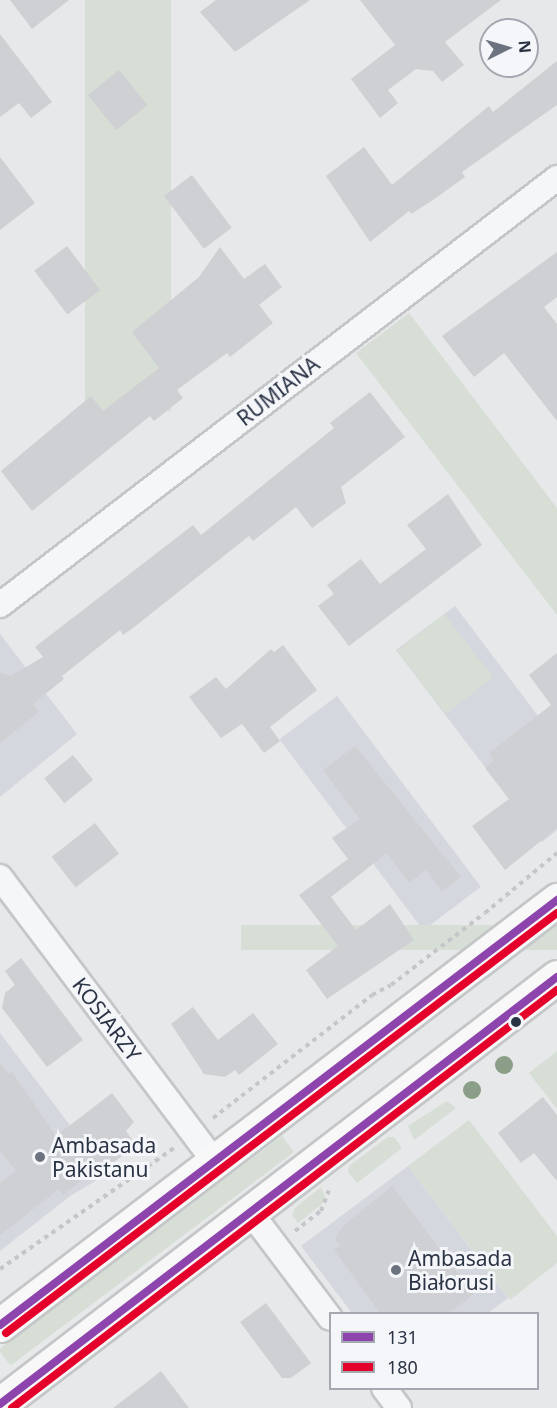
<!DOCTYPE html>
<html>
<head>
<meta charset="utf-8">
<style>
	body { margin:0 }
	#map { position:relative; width:557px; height:1408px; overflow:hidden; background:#e6e8ea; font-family:"Noto Sans",sans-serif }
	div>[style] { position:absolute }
	.built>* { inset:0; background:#d4d7dd; transform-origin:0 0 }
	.green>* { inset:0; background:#d6ded6; transform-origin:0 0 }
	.building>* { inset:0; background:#ced0d3; transform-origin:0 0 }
	.path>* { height:4px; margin-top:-2px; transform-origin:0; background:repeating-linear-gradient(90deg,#c5c6ca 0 4.5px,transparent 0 9px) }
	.roads { filter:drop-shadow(2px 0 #c4c6c8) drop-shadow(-2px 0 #c4c6c8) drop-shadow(0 2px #c4c6c8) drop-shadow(0 -2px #c4c6c8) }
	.street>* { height:24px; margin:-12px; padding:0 12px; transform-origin:12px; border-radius:12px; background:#f5f6f7 }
	.secondary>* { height:33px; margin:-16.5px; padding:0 16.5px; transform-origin:16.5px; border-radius:16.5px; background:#f8f8f8 }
	.bus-1>* { height:8px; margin:-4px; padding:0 4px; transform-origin:4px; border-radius:4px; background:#8e44ad }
	.bus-2>* { height:8px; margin:-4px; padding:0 4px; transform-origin:4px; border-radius:4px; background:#e4002b }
	.trees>* { width:18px; height:18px; margin:-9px; border-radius:50%; background:#8a9e88 }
	.dots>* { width:16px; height:16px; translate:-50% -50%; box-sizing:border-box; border:3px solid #f4f6f9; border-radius:50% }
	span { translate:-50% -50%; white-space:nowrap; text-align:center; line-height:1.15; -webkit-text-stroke:6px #f4f6f9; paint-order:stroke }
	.street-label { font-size:21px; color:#2b3445 }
	.poi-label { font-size:21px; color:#2b3445 }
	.left { translate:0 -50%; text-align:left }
	.legend { position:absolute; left:329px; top:1312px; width:210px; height:78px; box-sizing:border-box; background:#f4f6f9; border:2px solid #a4a8b1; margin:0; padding:8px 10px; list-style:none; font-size:18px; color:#2b3445 }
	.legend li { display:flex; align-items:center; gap:12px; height:30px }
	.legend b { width:30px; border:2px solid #a4a8b1 }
	.north { position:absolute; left:479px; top:18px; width:60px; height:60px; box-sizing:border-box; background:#f4f6f9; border:2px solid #a4a8b1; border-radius:50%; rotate:85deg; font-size:16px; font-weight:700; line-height:24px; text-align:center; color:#2b3445 }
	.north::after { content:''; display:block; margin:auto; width:21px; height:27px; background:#6c737f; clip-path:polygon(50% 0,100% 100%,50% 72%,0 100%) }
</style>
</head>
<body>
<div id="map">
	<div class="built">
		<i style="clip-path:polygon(455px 606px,557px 741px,557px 830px,542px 842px,396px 650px)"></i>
		<i style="clip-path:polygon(0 634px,77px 734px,0 797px)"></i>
		<i style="left:337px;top:696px;width:239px;height:72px;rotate:53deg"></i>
		<i style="clip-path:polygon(0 1033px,107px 1174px,70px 1196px,0 1251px)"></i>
		<i style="clip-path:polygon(408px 1166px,508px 1298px,488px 1313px,352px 1313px,301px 1246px)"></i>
	</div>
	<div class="green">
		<i style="left:85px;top:0;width:86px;height:411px"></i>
		<i style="clip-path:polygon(409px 313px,557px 508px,557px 615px,356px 353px)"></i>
		<i style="left:444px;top:614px;width:80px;height:60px;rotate:52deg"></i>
		<i style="left:557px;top:925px;width:25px;height:316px;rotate:90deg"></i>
		<i style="clip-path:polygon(557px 1051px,557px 1109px,529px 1073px)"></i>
		<i style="clip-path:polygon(447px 1101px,456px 1108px,414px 1140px,408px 1126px)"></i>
		<i style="clip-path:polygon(469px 1120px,557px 1236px,557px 1263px,510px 1300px,408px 1166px)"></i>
		<i style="left:282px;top:1136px;width:20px;height:355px;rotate:53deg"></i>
		<i style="clip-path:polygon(388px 1137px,394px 1137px,402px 1148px,357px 1183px,348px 1172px,349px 1166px)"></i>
		<i style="clip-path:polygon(321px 1187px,325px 1196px,322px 1204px,298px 1223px,292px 1215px,295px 1208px)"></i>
	</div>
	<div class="building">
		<i style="clip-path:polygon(10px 0,69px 0,32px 29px)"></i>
		<i style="clip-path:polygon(216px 0,310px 0,235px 52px,200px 12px)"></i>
		<i style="clip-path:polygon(360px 0,501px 0,445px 42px,464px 65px,442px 82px,433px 71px,416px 69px,388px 90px,398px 103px,380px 118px,351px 79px,395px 45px)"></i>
		<i style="clip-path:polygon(0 34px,52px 102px,31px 118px,19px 103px,0 117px)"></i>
		<i style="clip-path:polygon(557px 61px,557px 105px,462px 172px,465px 177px,433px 200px,411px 214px,409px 211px,370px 242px,326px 176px,364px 147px,392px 185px,489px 106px,493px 112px)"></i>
		<i style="left:119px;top:70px;width:45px;height:40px;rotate:51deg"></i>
		<i style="clip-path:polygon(0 157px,35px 203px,0 230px)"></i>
		<i style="left:192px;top:175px;width:66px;height:35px;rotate:53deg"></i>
		<i style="left:67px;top:246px;width:55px;height:41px;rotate:53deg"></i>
		<i style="clip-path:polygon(220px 247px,244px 279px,265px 264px,282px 287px,259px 305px,273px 323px,230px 357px,227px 353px,177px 390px,183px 398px,154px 421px,150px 416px,32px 511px,1px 471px,91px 396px,103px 411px,159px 368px,132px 332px,199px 277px)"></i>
		<i style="clip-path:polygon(557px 252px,557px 297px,544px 307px,557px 324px,557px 421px,504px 353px,474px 377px,442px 336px)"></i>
		<i style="clip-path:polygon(370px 392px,405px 437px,341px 487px,346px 503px,312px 528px,296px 507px,253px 541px,249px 536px,133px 628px,123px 635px,120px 630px,62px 676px,64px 679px,33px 704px,39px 712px,0 743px,0 673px,11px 676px,43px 657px,35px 647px,193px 525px,201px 535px,334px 428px,330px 423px)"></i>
		<i style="clip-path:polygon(448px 494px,482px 545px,349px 646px,318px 606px,334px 594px,327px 585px,361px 559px,380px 584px,426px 549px,407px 525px)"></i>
		<i style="clip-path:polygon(283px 645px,317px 690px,270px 727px,280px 741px,264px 753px,242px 724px,221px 738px,189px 697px,216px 677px,226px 689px,271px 649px,274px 652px)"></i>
		<i style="clip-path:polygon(557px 653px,557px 828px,505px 870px,472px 826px,509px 799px,485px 768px,494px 760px,489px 753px,551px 705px,529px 675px)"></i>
		<i style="clip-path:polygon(355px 746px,461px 877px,442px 891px,426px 870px,409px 883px,387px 853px,331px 897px,356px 930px,390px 904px,414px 940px,327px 999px,306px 970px,338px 946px,299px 895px,348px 859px,332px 838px,360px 819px,323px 770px)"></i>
		<i style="left:73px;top:755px;width:32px;height:37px;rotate:51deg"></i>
		<i style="left:95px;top:823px;width:39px;height:55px;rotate:52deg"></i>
		<i style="clip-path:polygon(21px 958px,83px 1040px,47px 1067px,2px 1008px,5px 993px,15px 985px,5px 971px)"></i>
		<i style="clip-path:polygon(193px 1007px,218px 1040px,253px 1013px,278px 1044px,239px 1075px,235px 1070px,225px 1077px,204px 1074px,171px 1024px)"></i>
		<i style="clip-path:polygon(0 1063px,9px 1074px,12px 1072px,56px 1136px,112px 1093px,134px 1122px,126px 1131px,136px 1145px,105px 1169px,101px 1165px,63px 1195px,59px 1189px,0 1235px,0 1183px,16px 1171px,0 1150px)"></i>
		<i style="clip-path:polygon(543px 1097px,557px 1115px,557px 1181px,534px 1153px,521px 1163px,498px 1133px)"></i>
		<i style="clip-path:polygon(392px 1186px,474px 1294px,448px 1314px,381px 1314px,334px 1250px,340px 1246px,335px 1238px,344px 1225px)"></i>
		<i style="clip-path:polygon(266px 1303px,311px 1363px,291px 1378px,282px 1378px,240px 1322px)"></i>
		<i style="clip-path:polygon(161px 1371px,189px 1408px,113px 1408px,142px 1386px)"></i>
	</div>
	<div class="path">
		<i style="left:213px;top:1118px;width:201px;rotate:-37.7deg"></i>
		<i style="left:372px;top:995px;width:21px;rotate:-28deg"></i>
		<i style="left:391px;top:985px;width:118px;rotate:-37.5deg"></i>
		<i style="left:485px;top:913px;width:94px;rotate:-39.8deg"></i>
		<i style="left:295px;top:1231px;width:33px;rotate:-38deg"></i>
		<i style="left:321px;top:1211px;width:22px;rotate:-69deg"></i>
		<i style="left:0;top:1269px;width:212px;rotate:-34.8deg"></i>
	</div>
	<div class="roads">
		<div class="street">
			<i style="left:0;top:605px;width:702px;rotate:-37.47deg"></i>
			<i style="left:0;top:877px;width:356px;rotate:53deg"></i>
			<i style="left:251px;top:1213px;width:131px;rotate:53deg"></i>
			<i style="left:384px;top:1388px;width:25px;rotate:53deg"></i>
		</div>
		<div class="secondary">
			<i style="left:0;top:1325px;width:701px;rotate:-37.34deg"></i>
			<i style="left:0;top:1404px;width:702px;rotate:-37.47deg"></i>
		</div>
	</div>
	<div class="bus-1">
		<i style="left:0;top:1325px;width:701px;rotate:-37.34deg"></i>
		<i style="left:0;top:1404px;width:702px;rotate:-37.47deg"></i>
	</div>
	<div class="bus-2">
		<i style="left:6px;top:1333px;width:693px;rotate:-37.32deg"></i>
		<i style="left:12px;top:1408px;width:687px;rotate:-37.49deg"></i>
	</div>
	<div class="trees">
		<i style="left:504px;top:1065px"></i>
		<i style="left:472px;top:1090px"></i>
	</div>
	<div class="dots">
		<i style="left:516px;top:1022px;background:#2b3445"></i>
		<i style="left:40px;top:1157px;background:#6c737f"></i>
		<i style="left:396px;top:1270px;background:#6c737f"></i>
	</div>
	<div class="street-label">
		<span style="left:278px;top:391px;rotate:-38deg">RUMIANA</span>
		<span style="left:107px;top:1019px;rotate:53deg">KOSIARZY</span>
	</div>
	<div class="poi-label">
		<span class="left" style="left:52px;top:1157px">Ambasada<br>Pakistanu</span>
		<span class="left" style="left:408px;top:1270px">Ambasada<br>Białorusi</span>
	</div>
	<ul class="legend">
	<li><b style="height:8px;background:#8e44ad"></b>131</li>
	<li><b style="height:8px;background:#e4002b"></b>180</li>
	</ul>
	<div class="north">N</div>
</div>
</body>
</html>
